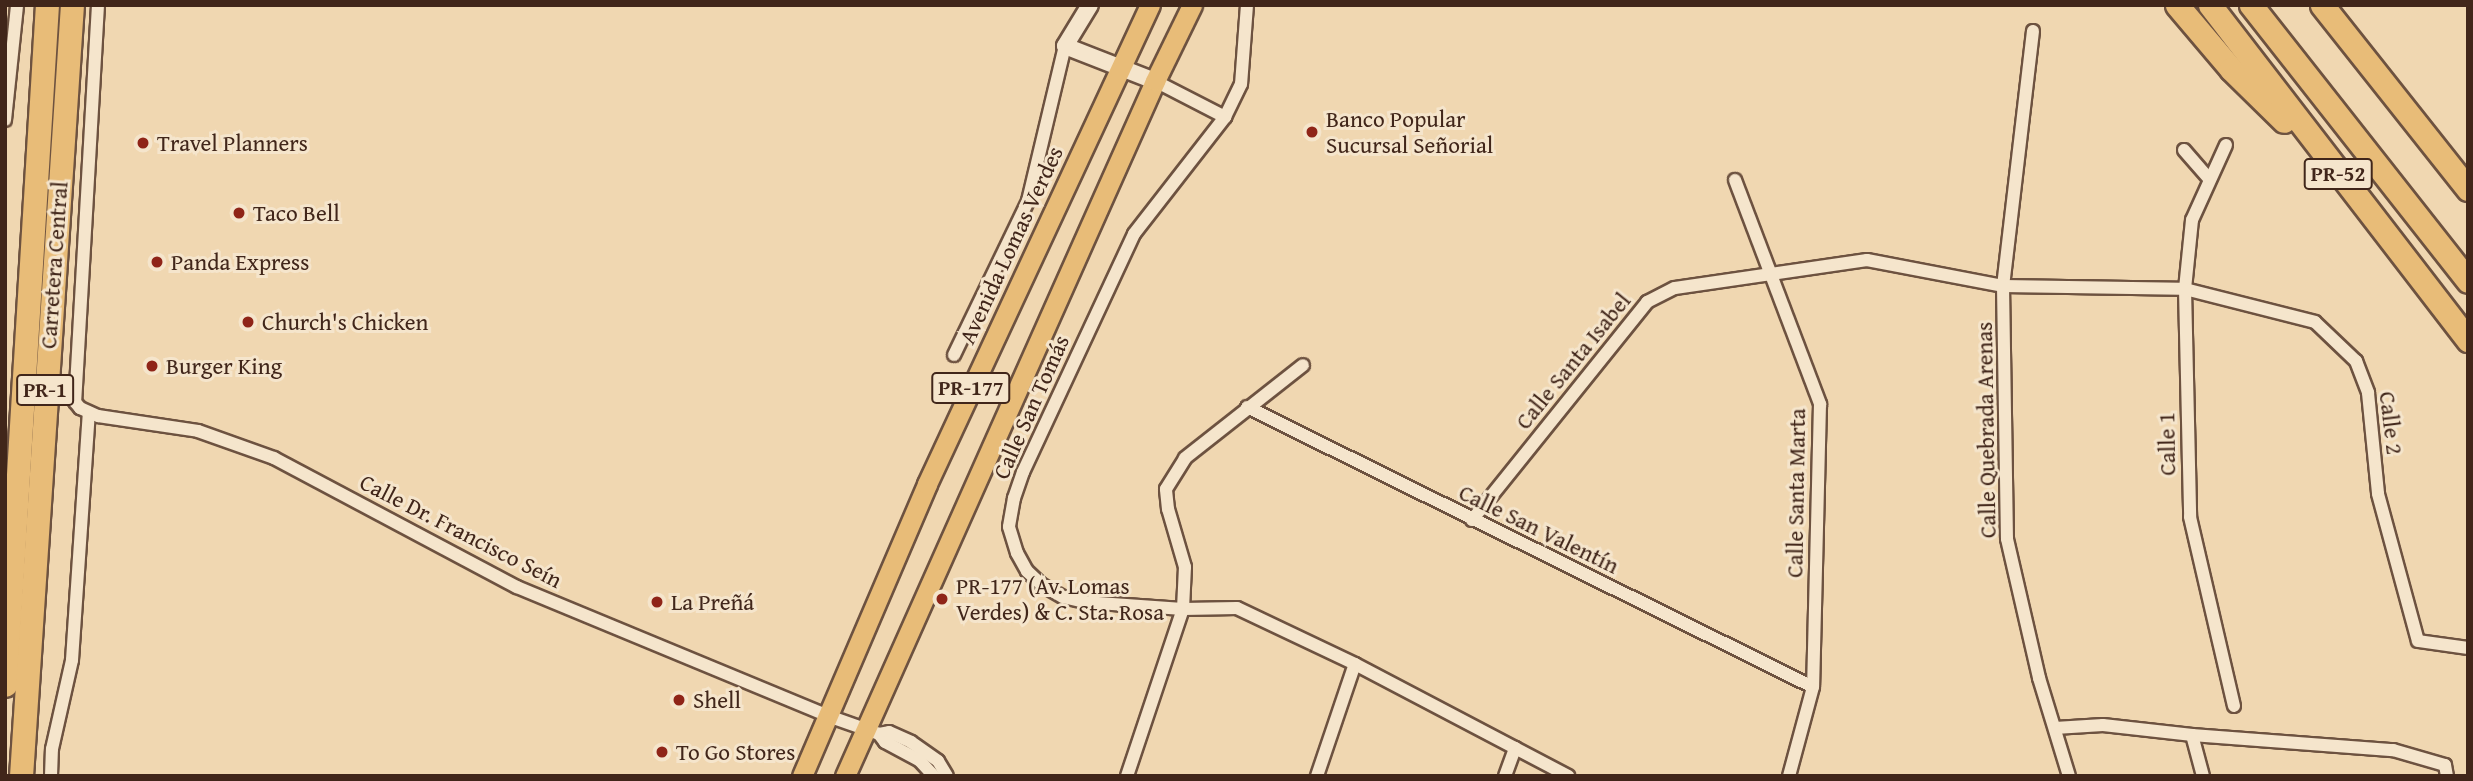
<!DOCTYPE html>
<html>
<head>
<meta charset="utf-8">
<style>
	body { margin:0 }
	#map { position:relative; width:2473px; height:781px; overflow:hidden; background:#f0d7b1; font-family:"Gentium Book Plus",serif }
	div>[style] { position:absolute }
	.roads { filter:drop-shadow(2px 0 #6d5240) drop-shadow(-2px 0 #6d5240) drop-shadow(0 2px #6d5240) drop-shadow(0 -2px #6d5240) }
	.minor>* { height:12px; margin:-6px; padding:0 6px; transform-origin:6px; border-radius:6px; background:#f5e5cc }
	.tertiary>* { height:16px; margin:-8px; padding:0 8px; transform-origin:8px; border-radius:8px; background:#f5e5cc }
	.primary>* { height:19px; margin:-9.5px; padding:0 9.5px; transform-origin:9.5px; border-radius:9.5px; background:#e8bc78 }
	.motorway>* { height:23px; margin:-11.5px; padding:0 11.5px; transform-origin:11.5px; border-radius:11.5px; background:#e8bc78 }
	.dots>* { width:19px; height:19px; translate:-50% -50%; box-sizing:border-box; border:4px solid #f5e5cc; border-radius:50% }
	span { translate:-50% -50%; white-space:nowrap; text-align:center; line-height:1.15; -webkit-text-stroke:6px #f5e5cc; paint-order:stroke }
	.shield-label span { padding:2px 5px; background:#f5e5cc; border:2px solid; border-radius:5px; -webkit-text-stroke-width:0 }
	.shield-label { font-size:21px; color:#41261a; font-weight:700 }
	.poi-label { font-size:23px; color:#41261a }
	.left { translate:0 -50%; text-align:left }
	.street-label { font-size:23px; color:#41261a }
	.frame { position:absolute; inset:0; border:7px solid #41261a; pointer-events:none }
</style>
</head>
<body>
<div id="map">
	<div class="roads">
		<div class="minor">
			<i style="left:98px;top:5px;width:398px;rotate:93.3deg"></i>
			<i style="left:75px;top:402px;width:8px;rotate:50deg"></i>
			<i style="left:80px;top:408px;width:20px;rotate:24deg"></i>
			<i style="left:98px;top:416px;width:101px;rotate:8.5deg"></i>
			<i style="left:198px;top:431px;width:81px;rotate:19.6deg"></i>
			<i style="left:274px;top:458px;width:275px;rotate:28deg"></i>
			<i style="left:517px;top:587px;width:337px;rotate:22.5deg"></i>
			<i style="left:828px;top:716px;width:54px;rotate:19.4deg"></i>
			<i style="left:879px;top:734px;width:10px;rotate:-11deg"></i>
			<i style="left:889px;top:732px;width:24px;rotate:24deg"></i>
			<i style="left:911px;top:742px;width:33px;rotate:35deg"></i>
			<i style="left:938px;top:761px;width:17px;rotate:59deg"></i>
			<i style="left:1247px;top:5px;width:79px;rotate:94.3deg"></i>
			<i style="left:1241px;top:84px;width:37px;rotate:116deg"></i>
			<i style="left:1225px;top:117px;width:148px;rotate:127.9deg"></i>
			<i style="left:1134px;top:234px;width:263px;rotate:115deg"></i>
			<i style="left:1023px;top:472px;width:28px;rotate:109deg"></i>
			<i style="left:1014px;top:498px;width:29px;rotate:100deg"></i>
			<i style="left:1009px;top:527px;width:27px;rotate:73deg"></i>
			<i style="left:1017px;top:553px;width:21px;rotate:61deg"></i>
			<i style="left:1027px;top:571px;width:21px;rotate:43deg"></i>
			<i style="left:1042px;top:585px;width:24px;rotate:30deg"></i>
			<i style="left:1063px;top:597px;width:22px;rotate:13deg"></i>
			<i style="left:1084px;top:602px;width:99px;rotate:4deg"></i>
			<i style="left:1183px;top:609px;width:54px;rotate:-1.1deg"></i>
			<i style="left:1237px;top:608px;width:131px;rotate:25.4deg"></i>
			<i style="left:1355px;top:664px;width:241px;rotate:27.7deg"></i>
			<i style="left:2033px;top:31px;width:257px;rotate:96.7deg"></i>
			<i style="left:2003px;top:286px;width:253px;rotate:89.1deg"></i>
			<i style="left:2007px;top:539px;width:143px;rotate:77deg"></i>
			<i style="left:2039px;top:678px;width:102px;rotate:73deg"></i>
			<i style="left:1155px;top:81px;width:79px;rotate:27.2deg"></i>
			<i style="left:5px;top:120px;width:116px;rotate:-84deg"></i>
			<i style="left:2226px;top:145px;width:82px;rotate:114.4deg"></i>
			<i style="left:2192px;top:220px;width:69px;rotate:95.8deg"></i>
			<i style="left:2185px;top:289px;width:228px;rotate:88.7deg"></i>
			<i style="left:2190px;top:517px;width:194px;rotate:76.9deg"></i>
			<i style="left:2184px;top:150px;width:37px;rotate:49deg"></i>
			<i style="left:1735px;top:180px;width:240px;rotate:69.2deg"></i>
			<i style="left:1820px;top:404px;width:283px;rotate:91.4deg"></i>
			<i style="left:1813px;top:687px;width:92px;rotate:105.1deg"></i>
			<i style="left:954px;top:355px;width:171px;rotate:-64.3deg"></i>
			<i style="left:1028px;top:201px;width:159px;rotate:-76.6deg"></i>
			<i style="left:1247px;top:407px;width:631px;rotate:26.32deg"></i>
			<i style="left:1472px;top:520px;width:280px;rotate:-51.2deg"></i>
			<i style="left:1647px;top:302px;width:31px;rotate:-27deg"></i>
			<i style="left:1675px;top:288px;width:194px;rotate:-8.3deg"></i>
			<i style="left:1867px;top:260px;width:138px;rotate:10.8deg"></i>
			<i style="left:2003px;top:286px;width:182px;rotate:0.9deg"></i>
			<i style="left:2185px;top:289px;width:134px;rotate:14.2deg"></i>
			<i style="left:2315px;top:322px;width:57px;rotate:43.6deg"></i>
			<i style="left:2356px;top:361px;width:34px;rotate:69deg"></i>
			<i style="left:2368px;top:393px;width:101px;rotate:84.3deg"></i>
			<i style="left:2378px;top:494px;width:152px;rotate:74.8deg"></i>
			<i style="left:2418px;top:641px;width:50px;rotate:8deg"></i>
			<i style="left:2055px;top:728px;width:48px;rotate:-3.6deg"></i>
			<i style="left:2103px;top:725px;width:90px;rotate:6.4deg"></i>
			<i style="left:2192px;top:735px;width:202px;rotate:4.3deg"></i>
			<i style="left:2393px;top:750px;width:54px;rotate:16.1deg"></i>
			<i style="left:2445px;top:765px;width:11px;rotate:80deg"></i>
			<i style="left:879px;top:734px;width:10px;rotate:53deg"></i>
			<i style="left:885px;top:742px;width:38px;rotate:28deg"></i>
			<i style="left:919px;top:760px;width:22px;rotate:47deg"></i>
			<i style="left:2192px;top:735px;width:42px;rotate:75deg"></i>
			<i style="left:51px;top:776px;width:27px;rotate:-88deg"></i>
			<i style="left:52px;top:749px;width:91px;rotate:-77.3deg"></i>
			<i style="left:72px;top:660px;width:248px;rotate:-86.1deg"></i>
			<i style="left:1127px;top:776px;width:176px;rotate:-71.5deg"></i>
			<i style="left:1183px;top:609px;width:42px;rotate:-87.3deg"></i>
			<i style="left:1185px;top:567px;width:60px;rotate:-106.3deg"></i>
			<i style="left:1168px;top:509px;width:20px;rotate:-96deg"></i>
			<i style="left:1166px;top:489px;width:36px;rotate:-58deg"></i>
			<i style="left:1185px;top:458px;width:150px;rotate:-38.2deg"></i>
			<i style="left:1317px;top:776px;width:118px;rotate:-71.3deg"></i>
			<i style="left:1505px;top:776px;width:30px;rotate:-70deg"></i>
		</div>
		<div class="tertiary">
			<i style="left:1090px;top:5px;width:48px;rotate:121.4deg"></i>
			<i style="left:1065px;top:46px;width:97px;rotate:21.3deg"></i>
		</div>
		<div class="primary">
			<i style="left:802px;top:776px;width:318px;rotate:-66.8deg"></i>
			<i style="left:927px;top:484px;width:528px;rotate:-65.04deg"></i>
			<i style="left:845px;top:776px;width:761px;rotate:-65.96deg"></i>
			<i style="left:1155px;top:81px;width:85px;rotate:-64deg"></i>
		</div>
		<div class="motorway">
			<i style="left:2177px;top:5px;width:84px;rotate:49.8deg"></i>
			<i style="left:2231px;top:69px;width:74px;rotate:44.5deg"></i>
			<i style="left:2210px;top:5px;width:423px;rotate:52.4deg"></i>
			<i style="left:2251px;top:5px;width:351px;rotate:51.8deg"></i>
			<i style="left:2322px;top:5px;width:235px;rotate:51.6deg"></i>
			<i style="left:5px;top:685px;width:681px;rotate:-86.47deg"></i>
			<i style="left:21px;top:776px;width:773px;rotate:-86.22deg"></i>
		</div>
	</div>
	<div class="dots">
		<i style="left:1312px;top:132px;background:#8f2418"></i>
		<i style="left:143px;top:143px;background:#8f2418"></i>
		<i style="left:239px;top:213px;background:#8f2418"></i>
		<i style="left:157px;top:262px;background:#8f2418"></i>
		<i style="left:248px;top:322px;background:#8f2418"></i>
		<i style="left:152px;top:366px;background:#8f2418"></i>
		<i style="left:942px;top:599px;background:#8f2418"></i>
		<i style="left:657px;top:602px;background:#8f2418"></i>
		<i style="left:679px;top:700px;background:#8f2418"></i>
		<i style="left:662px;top:752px;background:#8f2418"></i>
	</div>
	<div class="shield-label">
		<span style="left:2338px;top:174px">PR-52</span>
		<span style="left:971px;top:388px">PR-177</span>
		<span style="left:45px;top:390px">PR-1</span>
	</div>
	<div class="poi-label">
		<span class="left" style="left:1326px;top:132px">Banco Popular<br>Sucursal Señorial</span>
		<span class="left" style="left:157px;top:143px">Travel Planners</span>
		<span class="left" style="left:253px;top:213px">Taco Bell</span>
		<span class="left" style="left:171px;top:262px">Panda Express</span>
		<span class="left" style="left:262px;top:322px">Church's Chicken</span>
		<span class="left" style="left:166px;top:366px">Burger King</span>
		<span class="left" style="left:956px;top:599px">PR-177 (Av. Lomas<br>Verdes) &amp; C. Sta. Rosa</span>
		<span class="left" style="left:671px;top:602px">La Preñá</span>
		<span class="left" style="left:693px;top:700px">Shell</span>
		<span class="left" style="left:676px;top:752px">To Go Stores</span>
	</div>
	<div class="street-label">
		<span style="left:1011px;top:245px;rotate:-65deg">Avenida Lomas Verdes</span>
		<span style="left:54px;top:265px;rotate:-86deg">Carretera Central</span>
		<span style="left:1573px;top:361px;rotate:-51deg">Calle Santa Isabel</span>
		<span style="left:1031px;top:407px;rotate:-66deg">Calle San Tomás</span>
		<span style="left:2391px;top:423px;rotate:83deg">Calle 2</span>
		<span style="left:1986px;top:430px;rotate:-91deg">Calle Quebrada Arenas</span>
		<span style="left:2167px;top:444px;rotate:-91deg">Calle 1</span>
		<span style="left:1796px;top:493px;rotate:-89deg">Calle Santa Marta</span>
		<span style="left:1539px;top:529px;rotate:26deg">Calle San Valentín</span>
		<span style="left:461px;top:531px;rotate:27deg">Calle Dr. Francisco Seín</span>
	</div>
	<div class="frame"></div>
</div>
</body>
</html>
